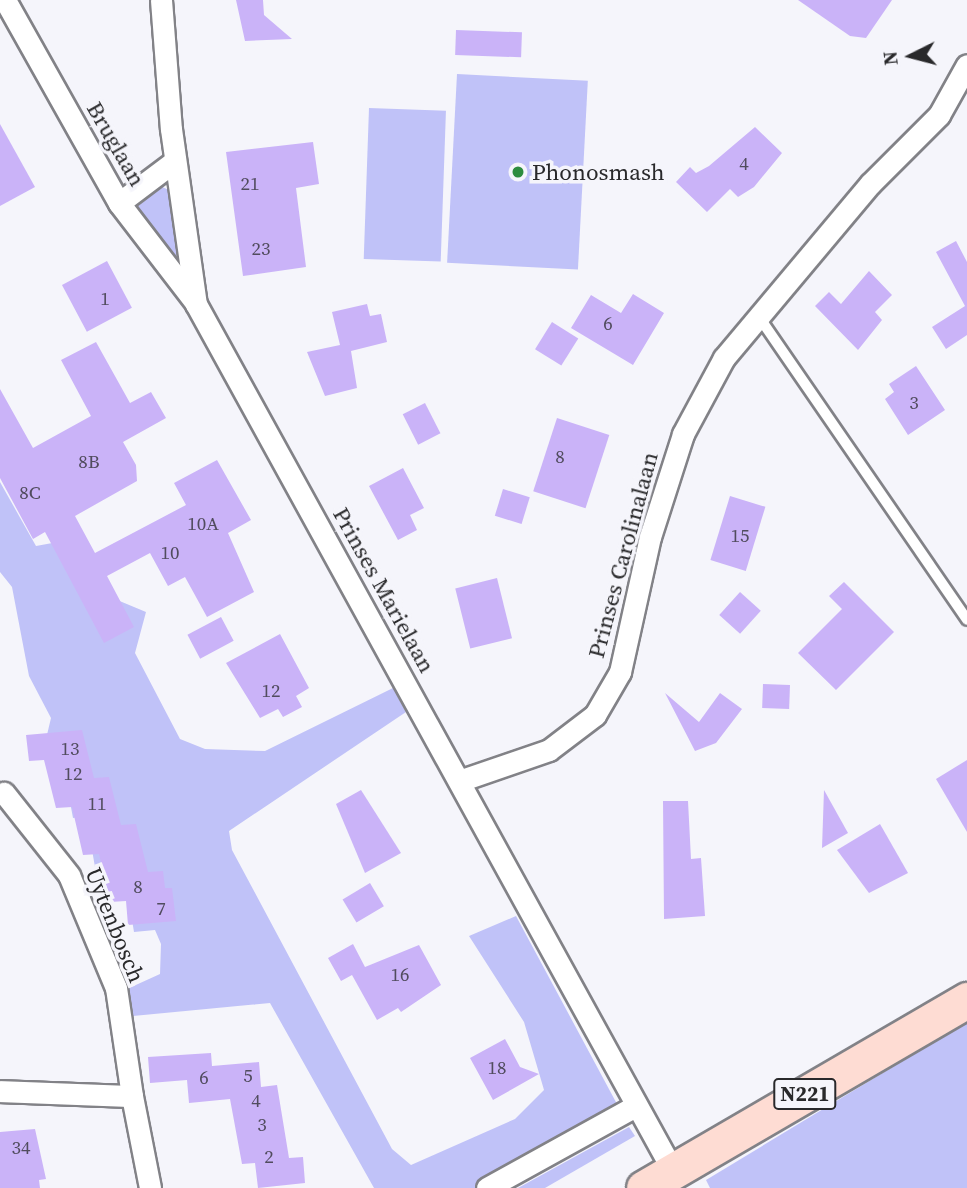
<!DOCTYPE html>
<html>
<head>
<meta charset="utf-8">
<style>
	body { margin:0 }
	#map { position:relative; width:967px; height:1188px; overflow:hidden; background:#f5f5fb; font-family:"Source Serif 4",serif }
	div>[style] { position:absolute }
	.green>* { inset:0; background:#c0c2f8; transform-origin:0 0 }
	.building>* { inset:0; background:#cab3f8; transform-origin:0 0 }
	.roads { filter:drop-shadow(2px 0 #828287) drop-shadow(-2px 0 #828287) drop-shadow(0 2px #828287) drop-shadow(0 -2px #828287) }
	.lane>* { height:10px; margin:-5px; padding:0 5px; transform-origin:5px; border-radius:5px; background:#fff }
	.street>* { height:21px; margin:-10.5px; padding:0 10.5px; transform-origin:10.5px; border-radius:10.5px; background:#fff }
	.primary>* { height:35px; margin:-17.5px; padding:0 17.5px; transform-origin:17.5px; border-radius:17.5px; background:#fedcd3 }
	.dots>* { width:19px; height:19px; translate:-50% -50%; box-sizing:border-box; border:4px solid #f5f5fb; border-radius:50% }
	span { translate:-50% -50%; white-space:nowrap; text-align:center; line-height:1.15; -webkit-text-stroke:7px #f5f5fb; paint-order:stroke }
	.number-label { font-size:19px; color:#514c5e }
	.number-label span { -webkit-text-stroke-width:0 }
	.shield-label span { padding:2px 5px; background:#f5f5fb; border:2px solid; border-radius:5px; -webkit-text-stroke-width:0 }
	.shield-label { font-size:21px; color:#29292b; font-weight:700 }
	.street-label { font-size:23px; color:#29292b }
	.poi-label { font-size:23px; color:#29292b }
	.left { translate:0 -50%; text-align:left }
	.north { position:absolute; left:876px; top:21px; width:70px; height:70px; -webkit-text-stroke:5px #f5f5fb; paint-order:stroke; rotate:264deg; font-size:19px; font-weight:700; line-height:28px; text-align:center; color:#29292b }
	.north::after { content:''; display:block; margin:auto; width:24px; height:32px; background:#29292b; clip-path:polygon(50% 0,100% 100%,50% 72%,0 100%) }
</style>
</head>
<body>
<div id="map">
	<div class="green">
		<i style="left:457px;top:74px;width:131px;height:189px;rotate:3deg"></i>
		<i style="left:369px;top:108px;width:77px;height:151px;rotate:2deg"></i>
		<i style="clip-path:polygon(160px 186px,169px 190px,182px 263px,175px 267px,135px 209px)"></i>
		<i style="clip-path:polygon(0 482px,36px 546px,85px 537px,110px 597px,146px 612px,135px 653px,180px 739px,205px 749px,265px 751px,393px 688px,406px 712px,229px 831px,232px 850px,392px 1149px,411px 1165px,515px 1119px,544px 1090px,524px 1022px,469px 936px,516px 916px,617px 1104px,484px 1188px,374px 1188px,270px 1003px,133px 1016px,127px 989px,160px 974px,161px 944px,155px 930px,134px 932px,128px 896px,112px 864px,95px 867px,86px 816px,73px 818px,64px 770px,46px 739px,51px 718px,29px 676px,12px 587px,0 572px)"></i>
		<i style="clip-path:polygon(967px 1022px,967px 1188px,710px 1188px,706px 1180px)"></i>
		<i style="clip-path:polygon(629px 1127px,635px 1136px,545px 1188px,518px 1188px)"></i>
	</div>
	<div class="building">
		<i style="clip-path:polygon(236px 0,263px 0,264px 15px,292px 39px,245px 41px)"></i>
		<i style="clip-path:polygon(798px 0,892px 0,866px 38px,850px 36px)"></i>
		<i style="left:456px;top:30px;width:66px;height:25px;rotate:2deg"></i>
		<i style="clip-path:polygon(0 124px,35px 187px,0 206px)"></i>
		<i style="clip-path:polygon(755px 127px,782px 153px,754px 187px,738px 197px,730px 189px,707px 212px,676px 182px,690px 167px,696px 173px,709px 166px)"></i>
		<i style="clip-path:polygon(313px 142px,319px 184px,296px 188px,306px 267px,243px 276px,226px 152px)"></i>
		<i style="clip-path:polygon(956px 241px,967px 262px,967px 335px,946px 349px,932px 327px,965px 306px,936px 252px)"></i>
		<i style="left:107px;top:261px;width:53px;height:51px;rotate:62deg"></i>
		<i style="clip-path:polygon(869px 271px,892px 295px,875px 312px,882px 320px,858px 350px,815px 306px,829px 292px,841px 304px)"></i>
		<i style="clip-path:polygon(633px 294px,664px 313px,633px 365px,571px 328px,591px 295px,621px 313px)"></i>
		<i style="clip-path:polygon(367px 304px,370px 316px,381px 314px,387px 342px,351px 351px,357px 388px,325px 396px,307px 352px,340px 345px,332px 312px)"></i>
		<i style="left:552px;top:322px;width:31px;height:32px;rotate:32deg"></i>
		<i style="clip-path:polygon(96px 342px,130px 403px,151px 392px,166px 418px,123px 442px,136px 465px,137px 481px,75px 516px,95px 553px,186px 505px,174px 483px,217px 460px,251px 520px,228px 533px,254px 592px,207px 617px,185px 577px,168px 586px,150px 553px,107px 576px,134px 627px,104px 643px,45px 532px,33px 539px,0 478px,0 389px,33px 448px,91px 416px,61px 360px)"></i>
		<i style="clip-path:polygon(916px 366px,945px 410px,908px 435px,885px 399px,894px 392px,889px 384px)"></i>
		<i style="left:425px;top:403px;width:34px;height:25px;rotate:63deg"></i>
		<i style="left:557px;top:418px;width:55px;height:77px;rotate:18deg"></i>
		<i style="clip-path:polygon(403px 468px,424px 508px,410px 515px,417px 530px,398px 540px,369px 486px)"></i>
		<i style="left:503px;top:489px;width:28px;height:28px;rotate:17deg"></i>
		<i style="left:730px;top:496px;width:37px;height:67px;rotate:17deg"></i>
		<i style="left:497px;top:578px;width:62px;height:43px;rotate:76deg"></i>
		<i style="clip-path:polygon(844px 582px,894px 632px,836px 690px,798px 653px,842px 609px,829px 596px)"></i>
		<i style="left:740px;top:592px;width:28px;height:31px;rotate:42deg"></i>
		<i style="left:221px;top:617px;width:27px;height:38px;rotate:62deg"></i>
		<i style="clip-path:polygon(280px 634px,309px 688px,296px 696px,302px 707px,283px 717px,278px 709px,260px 718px,226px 663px)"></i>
		<i style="left:763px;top:684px;width:27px;height:24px;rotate:2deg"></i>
		<i style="clip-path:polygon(665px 693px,699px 722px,720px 693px,742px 709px,716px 743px,695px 751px)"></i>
		<i style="clip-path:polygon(82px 730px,94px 778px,109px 777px,121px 825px,136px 824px,148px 872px,163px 871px,165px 888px,172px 888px,176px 921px,128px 925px,126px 901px,110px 902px,99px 854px,83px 855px,72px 807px,56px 808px,44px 760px,29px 761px,26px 735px)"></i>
		<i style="clip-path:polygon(967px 760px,967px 832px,936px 779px)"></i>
		<i style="clip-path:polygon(361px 790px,401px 853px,365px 873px,336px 804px)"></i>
		<i style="clip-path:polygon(824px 790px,848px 833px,822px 848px)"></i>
		<i style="clip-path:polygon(663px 801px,688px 801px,691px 859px,701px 858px,705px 916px,664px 919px)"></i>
		<i style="clip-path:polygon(880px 824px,908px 873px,869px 893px,837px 850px)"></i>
		<i style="left:370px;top:883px;width:27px;height:32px;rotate:59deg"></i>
		<i style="clip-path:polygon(353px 944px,365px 967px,419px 945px,441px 985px,401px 1012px,398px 1008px,377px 1020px,352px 975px,341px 981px,328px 958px)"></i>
		<i style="clip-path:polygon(505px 1039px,520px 1067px,539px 1074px,493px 1100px,470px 1058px)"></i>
		<i style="clip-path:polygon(211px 1053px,212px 1066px,259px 1062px,261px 1087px,277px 1085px,289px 1158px,303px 1157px,305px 1183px,258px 1188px,255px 1163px,242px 1164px,230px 1099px,189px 1103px,187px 1080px,150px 1083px,148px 1057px)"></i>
		<i style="clip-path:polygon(35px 1129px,46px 1179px,39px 1180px,40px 1188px,0 1188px,0 1132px)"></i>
	</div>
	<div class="roads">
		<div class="lane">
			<i style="left:757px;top:314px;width:371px;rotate:55.5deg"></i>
		</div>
		<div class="street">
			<i style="left:5px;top:0;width:233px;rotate:60.7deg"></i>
			<i style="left:119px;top:203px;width:125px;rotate:52.5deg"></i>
			<i style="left:161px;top:0;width:129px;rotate:85.6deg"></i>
			<i style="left:171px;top:129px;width:177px;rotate:81.9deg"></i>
			<i style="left:196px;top:304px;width:990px;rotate:61.18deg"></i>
			<i style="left:119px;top:203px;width:70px;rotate:-36.9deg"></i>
			<i style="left:459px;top:781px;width:95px;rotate:-19deg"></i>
			<i style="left:549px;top:750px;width:58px;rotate:-37.3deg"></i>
			<i style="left:595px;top:715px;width:50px;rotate:-59.8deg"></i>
			<i style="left:620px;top:672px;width:138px;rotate:-77.5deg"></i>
			<i style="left:650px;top:537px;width:108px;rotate:-72.2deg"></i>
			<i style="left:683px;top:434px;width:86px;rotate:-61.7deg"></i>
			<i style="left:724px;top:358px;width:227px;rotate:-50deg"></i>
			<i style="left:870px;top:184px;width:98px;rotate:-45deg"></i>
			<i style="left:939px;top:115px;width:57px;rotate:-60.8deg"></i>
			<i style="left:0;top:1091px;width:132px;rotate:2.2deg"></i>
			<i style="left:132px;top:1096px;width:109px;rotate:-98.4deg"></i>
			<i style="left:116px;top:988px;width:122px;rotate:-112.6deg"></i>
			<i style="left:69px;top:875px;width:105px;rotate:-128.4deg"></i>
			<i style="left:132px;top:1096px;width:94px;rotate:78.9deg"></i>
			<i style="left:487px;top:1188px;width:168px;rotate:-28.9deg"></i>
		</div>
		<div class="primary">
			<i style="left:644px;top:1188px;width:374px;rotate:-30.2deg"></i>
		</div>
	</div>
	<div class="dots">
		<i style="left:518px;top:172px;background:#2d8c3f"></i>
	</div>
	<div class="number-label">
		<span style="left:744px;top:164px">4</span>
		<span style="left:250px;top:184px">21</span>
		<span style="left:261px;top:249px">23</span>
		<span style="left:105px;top:299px">1</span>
		<span style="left:608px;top:324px">6</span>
		<span style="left:914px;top:403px">3</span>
		<span style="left:560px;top:457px">8</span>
		<span style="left:89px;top:462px">8B</span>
		<span style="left:30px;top:493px">8C</span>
		<span style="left:203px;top:524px">10A</span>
		<span style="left:740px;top:536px">15</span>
		<span style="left:170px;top:553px">10</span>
		<span style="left:271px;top:691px">12</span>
		<span style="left:70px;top:749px">13</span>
		<span style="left:73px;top:774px">12</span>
		<span style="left:97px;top:804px">11</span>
		<span style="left:138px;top:887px">8</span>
		<span style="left:161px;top:909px">7</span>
		<span style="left:400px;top:975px">16</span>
		<span style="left:497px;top:1068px">18</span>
		<span style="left:248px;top:1076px">5</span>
		<span style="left:204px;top:1078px">6</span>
		<span style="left:256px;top:1101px">4</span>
		<span style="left:262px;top:1125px">3</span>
		<span style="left:21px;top:1148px">34</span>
		<span style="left:269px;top:1157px">2</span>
	</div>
	<div class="shield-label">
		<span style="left:805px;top:1094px">N221</span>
	</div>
	<div class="street-label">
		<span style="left:116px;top:144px;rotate:60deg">Bruglaan</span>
		<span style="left:623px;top:555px;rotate:-75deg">Prinses Carolinalaan</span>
		<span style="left:384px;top:590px;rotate:61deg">Prinses Marielaan</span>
		<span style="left:115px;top:925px;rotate:68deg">Uytenbosch</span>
	</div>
	<div class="poi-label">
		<span class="left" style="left:532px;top:172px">Phonosmash</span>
	</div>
	<div class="north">N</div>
</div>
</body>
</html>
